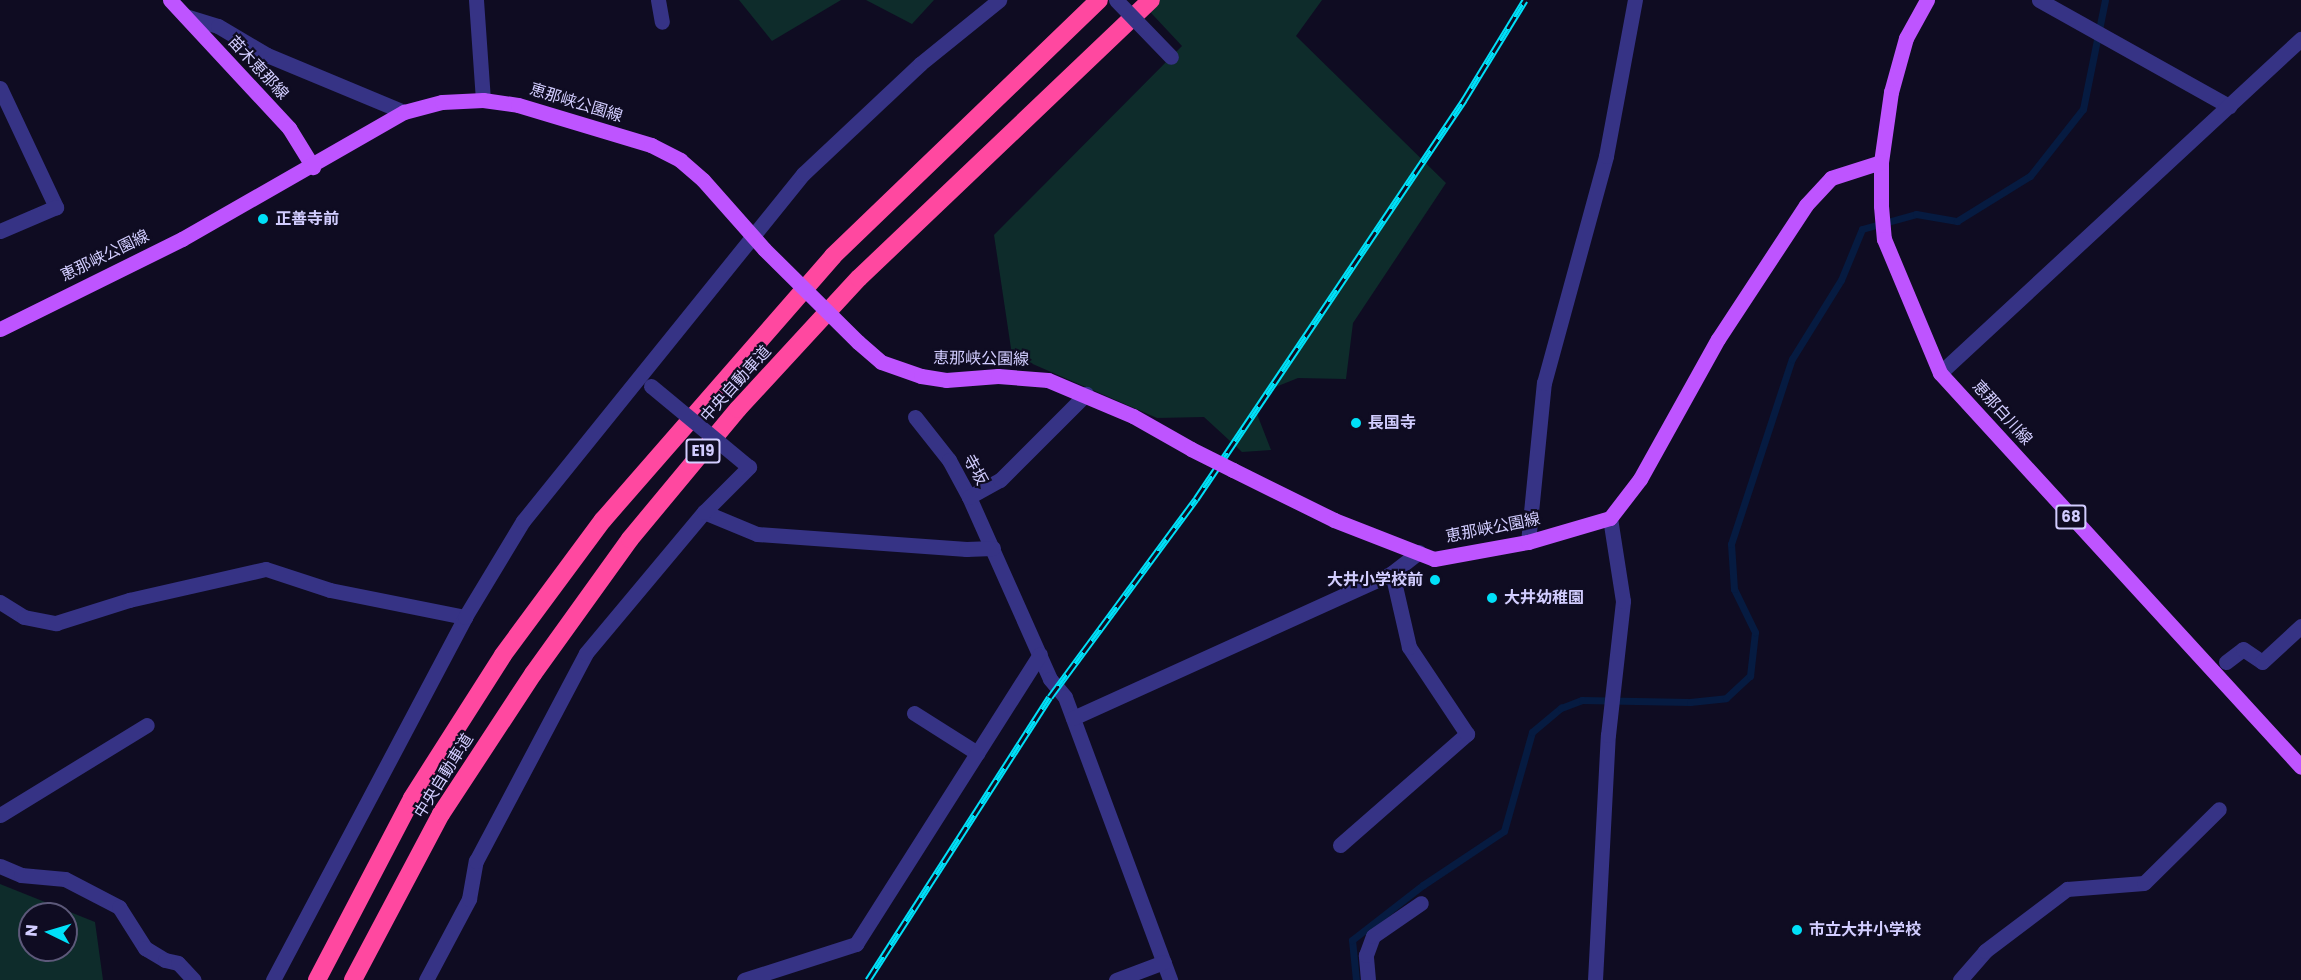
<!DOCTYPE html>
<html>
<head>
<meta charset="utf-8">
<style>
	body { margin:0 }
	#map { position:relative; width:2301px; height:980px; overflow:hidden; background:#0f0c22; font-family:Poppins,"Noto Sans JP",sans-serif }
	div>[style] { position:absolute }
	.green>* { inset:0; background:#0e2c2b }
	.stream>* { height:7px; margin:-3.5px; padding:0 3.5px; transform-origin:3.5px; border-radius:3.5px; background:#061b41 }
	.minor>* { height:15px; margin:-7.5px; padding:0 7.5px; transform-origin:7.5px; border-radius:7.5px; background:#363385 }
	.major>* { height:15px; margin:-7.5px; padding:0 7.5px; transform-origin:7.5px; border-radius:7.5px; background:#be54ff }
	.highway>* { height:18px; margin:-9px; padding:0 9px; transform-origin:9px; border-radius:9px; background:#ff48a0 }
	.rail>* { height:7px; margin-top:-3.5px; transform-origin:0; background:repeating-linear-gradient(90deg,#0f0c22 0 14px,#00e0f8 0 28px); box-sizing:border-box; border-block:2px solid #00e0f8 }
	.minor-bridge>* { height:15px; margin:-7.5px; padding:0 7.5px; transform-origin:7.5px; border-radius:7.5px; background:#363385 }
	.major-bridge>* { height:15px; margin:-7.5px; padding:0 7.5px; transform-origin:7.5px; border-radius:7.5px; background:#be54ff }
	.dots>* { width:16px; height:16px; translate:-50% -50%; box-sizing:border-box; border:3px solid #0f0c22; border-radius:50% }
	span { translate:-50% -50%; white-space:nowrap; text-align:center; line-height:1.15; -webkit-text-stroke:4.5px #0f0c22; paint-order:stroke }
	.shield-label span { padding:2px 4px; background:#0f0c22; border:2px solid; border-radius:4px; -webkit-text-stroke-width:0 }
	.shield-label { font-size:15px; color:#d2cdff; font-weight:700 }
	.street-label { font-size:16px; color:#d2cdff }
	.poi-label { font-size:16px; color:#d2cdff; font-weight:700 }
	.left { translate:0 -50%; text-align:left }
	.right { translate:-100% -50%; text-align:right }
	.north { position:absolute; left:18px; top:902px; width:60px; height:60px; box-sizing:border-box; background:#0f0c22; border:2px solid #5d597a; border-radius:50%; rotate:275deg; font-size:16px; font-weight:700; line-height:24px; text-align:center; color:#d2cdff }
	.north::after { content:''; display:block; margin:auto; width:21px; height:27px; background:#00e0f8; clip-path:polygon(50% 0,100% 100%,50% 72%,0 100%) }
</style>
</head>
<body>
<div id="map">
	<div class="green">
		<i style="clip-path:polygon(739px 0,841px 0,772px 41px)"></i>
		<i style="clip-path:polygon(866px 0,934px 0,912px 24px)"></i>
		<i style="clip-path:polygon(1139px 0,1322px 0,1296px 36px,1446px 183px,1353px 323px,1346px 379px,1298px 378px,1273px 388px,1257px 414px,1271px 450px,1242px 452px,1204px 417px,1157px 418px,1012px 355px,994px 235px,1182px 46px)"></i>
		<i style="clip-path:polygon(evenodd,0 884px,95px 922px,103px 980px,0 980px,0 884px,30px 914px,66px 914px,66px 950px,30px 950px,30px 914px)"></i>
	</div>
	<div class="stream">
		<i style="left:1356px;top:980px;width:40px;rotate:-95.7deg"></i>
		<i style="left:1352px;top:940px;width:90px;rotate:-37.8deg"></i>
		<i style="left:1423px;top:885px;width:97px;rotate:-33.7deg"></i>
		<i style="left:1504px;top:831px;width:103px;rotate:-74.2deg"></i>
		<i style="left:1532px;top:732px;width:38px;rotate:-40deg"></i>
		<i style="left:1561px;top:708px;width:22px;rotate:-21deg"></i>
		<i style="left:1582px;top:700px;width:108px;rotate:1.1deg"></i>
		<i style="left:1690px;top:702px;width:36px;rotate:-6deg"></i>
		<i style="left:1726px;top:698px;width:33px;rotate:-43deg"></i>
		<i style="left:1750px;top:676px;width:44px;rotate:-83.5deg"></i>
		<i style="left:1755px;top:632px;width:48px;rotate:-116deg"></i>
		<i style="left:1734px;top:589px;width:45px;rotate:-93.8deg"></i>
		<i style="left:1731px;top:544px;width:195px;rotate:-71.8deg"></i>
		<i style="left:1792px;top:359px;width:93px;rotate:-58.2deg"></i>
		<i style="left:1841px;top:280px;width:55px;rotate:-67.6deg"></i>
		<i style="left:1862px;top:229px;width:56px;rotate:-15.5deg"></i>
		<i style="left:1916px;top:214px;width:42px;rotate:9.7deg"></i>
		<i style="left:1957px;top:221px;width:86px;rotate:-31.7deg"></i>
		<i style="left:2030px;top:176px;width:85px;rotate:-51.7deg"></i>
		<i style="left:2083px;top:109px;width:111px;rotate:-78.6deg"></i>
	</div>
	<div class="minor">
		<i style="left:476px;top:0;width:100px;rotate:86deg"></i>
		<i style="left:658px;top:0;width:22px;rotate:80deg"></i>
		<i style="left:2039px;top:0;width:218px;rotate:29.2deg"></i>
		<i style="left:185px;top:16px;width:34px;rotate:17deg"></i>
		<i style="left:218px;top:26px;width:57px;rotate:30.6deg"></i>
		<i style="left:267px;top:55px;width:148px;rotate:22.6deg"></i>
		<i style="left:0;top:88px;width:132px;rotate:64.8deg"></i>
		<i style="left:56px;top:207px;width:61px;rotate:156.8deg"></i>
		<i style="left:1940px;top:373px;width:492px;rotate:-42.8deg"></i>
		<i style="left:915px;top:417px;width:55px;rotate:51.7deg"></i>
		<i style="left:949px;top:460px;width:42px;rotate:61.6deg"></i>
		<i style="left:969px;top:497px;width:199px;rotate:66deg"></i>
		<i style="left:1050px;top:679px;width:23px;rotate:50deg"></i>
		<i style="left:1065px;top:697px;width:302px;rotate:69.6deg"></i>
		<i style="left:969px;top:497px;width:35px;rotate:-29deg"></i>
		<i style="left:1000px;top:480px;width:122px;rotate:-45deg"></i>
		<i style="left:704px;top:512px;width:57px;rotate:22.5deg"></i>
		<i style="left:757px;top:534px;width:210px;rotate:4.1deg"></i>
		<i style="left:966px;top:549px;width:27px;rotate:-2deg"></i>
		<i style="left:1528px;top:542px;width:160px;rotate:-84.3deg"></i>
		<i style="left:1544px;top:383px;width:235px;rotate:-74.7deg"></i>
		<i style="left:1606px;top:156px;width:159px;rotate:-79.5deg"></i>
		<i style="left:0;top:602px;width:28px;rotate:32deg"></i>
		<i style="left:24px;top:617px;width:33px;rotate:11deg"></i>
		<i style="left:56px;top:623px;width:77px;rotate:-17.5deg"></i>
		<i style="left:129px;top:600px;width:140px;rotate:-12.8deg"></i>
		<i style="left:266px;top:569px;width:67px;rotate:18.2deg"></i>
		<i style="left:330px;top:590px;width:138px;rotate:11.3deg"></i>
		<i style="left:2226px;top:662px;width:21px;rotate:-37deg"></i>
		<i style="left:2243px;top:649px;width:23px;rotate:34deg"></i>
		<i style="left:2262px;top:662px;width:53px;rotate:-42.7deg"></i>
		<i style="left:914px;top:713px;width:75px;rotate:32.4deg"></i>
		<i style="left:1073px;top:718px;width:350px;rotate:-24.4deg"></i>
		<i style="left:1392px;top:573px;width:34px;rotate:-38deg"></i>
		<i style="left:0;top:815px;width:172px;rotate:-31.5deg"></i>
		<i style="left:1340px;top:845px;width:169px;rotate:-41.2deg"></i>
		<i style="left:1467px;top:734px;width:105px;rotate:-123.7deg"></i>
		<i style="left:1409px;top:647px;width:76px;rotate:-102.9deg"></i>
		<i style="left:0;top:866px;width:23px;rotate:23deg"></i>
		<i style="left:21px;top:875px;width:44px;rotate:5.2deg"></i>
		<i style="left:65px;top:879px;width:61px;rotate:27.4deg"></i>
		<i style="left:119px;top:907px;width:49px;rotate:57.6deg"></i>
		<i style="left:145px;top:948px;width:23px;rotate:31deg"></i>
		<i style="left:165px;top:960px;width:13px;rotate:13deg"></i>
		<i style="left:178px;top:963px;width:23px;rotate:47deg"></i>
		<i style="left:273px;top:980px;width:411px;rotate:-62.1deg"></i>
		<i style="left:465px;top:617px;width:112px;rotate:-58.9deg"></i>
		<i style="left:523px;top:521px;width:446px;rotate:-51.1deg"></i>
		<i style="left:803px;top:174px;width:161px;rotate:-43.2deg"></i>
		<i style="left:920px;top:64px;width:102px;rotate:-39deg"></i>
		<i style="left:426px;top:980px;width:92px;rotate:-62deg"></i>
		<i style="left:469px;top:899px;width:39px;rotate:-80deg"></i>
		<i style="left:476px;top:861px;width:235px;rotate:-62.1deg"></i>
		<i style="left:586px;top:653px;width:184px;rotate:-50.1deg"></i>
		<i style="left:704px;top:512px;width:64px;rotate:-45deg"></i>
		<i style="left:744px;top:980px;width:118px;rotate:-17.8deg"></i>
		<i style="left:856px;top:944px;width:343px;rotate:-57.6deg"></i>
		<i style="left:1116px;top:980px;width:51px;rotate:-20.6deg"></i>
		<i style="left:1368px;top:980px;width:25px;rotate:-95deg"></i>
		<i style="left:1366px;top:955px;width:20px;rotate:-70deg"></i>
		<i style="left:1373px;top:936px;width:58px;rotate:-34.5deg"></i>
		<i style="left:1595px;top:980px;width:245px;rotate:-87deg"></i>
		<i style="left:1608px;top:735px;width:135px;rotate:-83.6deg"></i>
		<i style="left:1623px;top:601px;width:84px;rotate:-98.9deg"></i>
		<i style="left:1960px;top:980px;width:38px;rotate:-49deg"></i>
		<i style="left:1985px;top:951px;width:103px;rotate:-37.1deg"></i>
		<i style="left:2067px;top:889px;width:77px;rotate:-4.5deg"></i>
		<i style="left:2144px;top:883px;width:105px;rotate:-44.6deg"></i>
	</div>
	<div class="major">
		<i style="left:170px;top:0;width:175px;rotate:47.1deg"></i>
		<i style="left:289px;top:128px;width:46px;rotate:58.4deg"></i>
		<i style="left:1927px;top:0;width:43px;rotate:118.9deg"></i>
		<i style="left:1906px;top:38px;width:56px;rotate:105.5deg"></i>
		<i style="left:1891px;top:92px;width:71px;rotate:98.1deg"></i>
		<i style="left:1881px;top:162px;width:44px;rotate:90deg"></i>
		<i style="left:1881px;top:206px;width:33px;rotate:85deg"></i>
		<i style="left:1884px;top:239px;width:145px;rotate:67.3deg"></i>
		<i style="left:1940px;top:373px;width:534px;rotate:47.5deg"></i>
		<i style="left:0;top:329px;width:203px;rotate:-26.3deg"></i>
		<i style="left:182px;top:239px;width:256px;rotate:-29.8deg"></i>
		<i style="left:404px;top:112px;width:39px;rotate:-15deg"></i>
		<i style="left:442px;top:102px;width:41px;rotate:-2.8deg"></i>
		<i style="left:483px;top:100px;width:35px;rotate:8deg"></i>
		<i style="left:518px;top:105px;width:139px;rotate:16.7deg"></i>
		<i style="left:651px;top:145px;width:33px;rotate:27deg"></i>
		<i style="left:680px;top:160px;width:30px;rotate:41deg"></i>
		<i style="left:703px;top:180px;width:92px;rotate:48.5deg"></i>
		<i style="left:858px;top:342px;width:30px;rotate:41deg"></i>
		<i style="left:881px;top:362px;width:42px;rotate:19.3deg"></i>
		<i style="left:921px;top:376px;width:25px;rotate:9deg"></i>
		<i style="left:946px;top:380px;width:52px;rotate:-4.4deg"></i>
		<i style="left:998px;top:376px;width:50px;rotate:4.6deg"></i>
		<i style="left:1048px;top:380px;width:92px;rotate:23deg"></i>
		<i style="left:1133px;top:416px;width:67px;rotate:29.6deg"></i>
		<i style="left:1233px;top:470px;width:113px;rotate:26.3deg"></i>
		<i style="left:1334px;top:520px;width:107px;rotate:21.3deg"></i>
		<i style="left:1434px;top:559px;width:96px;rotate:-10.3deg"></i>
		<i style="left:1528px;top:542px;width:85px;rotate:-16.3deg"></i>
		<i style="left:1610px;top:518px;width:49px;rotate:-52.4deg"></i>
		<i style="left:1640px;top:479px;width:160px;rotate:-60.9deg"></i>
		<i style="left:1718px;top:339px;width:160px;rotate:-56.7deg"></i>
		<i style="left:1806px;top:205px;width:37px;rotate:-47deg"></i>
		<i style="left:1831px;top:178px;width:52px;rotate:-17.7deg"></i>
	</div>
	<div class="highway">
		<i style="left:317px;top:980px;width:205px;rotate:-62.4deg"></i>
		<i style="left:412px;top:798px;width:169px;rotate:-57.5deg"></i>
		<i style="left:503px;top:655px;width:168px;rotate:-53.5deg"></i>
		<i style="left:603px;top:520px;width:350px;rotate:-48.9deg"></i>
		<i style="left:833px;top:256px;width:369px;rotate:-43.9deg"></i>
		<i style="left:353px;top:980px;width:188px;rotate:-62.1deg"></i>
		<i style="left:441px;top:814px;width:168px;rotate:-56.7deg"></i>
		<i style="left:533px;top:674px;width:166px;rotate:-54.3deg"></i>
		<i style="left:630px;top:539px;width:169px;rotate:-50.3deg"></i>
		<i style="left:738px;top:409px;width:178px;rotate:-47.3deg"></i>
		<i style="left:859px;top:278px;width:403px;rotate:-43.6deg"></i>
	</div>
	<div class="rail">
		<i style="left:868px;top:980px;width:336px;rotate:-57.3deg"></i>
		<i style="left:1050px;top:697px;width:246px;rotate:-53.6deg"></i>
		<i style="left:1196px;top:499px;width:481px;rotate:-56.1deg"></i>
		<i style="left:1464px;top:100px;width:117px;rotate:-58.6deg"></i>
	</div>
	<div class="minor-bridge">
		<i style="left:1116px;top:0;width:79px;rotate:46deg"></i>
		<i style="left:651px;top:386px;width:127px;rotate:39.6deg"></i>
	</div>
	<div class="major-bridge">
		<i style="left:764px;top:249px;width:132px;rotate:44.7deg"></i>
		<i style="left:1191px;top:449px;width:47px;rotate:26.6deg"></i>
	</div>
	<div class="dots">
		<i style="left:263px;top:219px;background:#00e0f8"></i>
		<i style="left:1356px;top:423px;background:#00e0f8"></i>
		<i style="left:1435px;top:580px;background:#00e0f8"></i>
		<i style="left:1492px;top:598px;background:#00e0f8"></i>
		<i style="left:1797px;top:930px;background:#00e0f8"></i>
	</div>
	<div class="shield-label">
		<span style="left:703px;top:451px">E19</span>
		<span style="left:2071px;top:517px">68</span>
	</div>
	<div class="street-label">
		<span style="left:258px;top:68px;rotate:47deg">苗木恵那線</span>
		<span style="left:576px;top:103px;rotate:17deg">恵那峡公園線</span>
		<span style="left:105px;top:256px;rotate:-26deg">恵那峡公園線</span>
		<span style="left:981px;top:359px;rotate:1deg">恵那峡公園線</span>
		<span style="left:736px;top:384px;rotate:-48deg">中央自動車道</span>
		<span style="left:2002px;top:413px;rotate:48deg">恵那白川線</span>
		<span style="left:975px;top:470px;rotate:61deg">寺坂</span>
		<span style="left:1493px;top:528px;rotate:-11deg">恵那峡公園線</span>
		<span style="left:444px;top:776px;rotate:-58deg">中央自動車道</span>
	</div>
	<div class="poi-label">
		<span class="left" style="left:275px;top:219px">正善寺前</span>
		<span class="left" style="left:1368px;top:423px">長国寺</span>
		<span class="right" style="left:1423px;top:580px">大井小学校前</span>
		<span class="left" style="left:1504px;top:598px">大井幼稚園</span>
		<span class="left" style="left:1809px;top:930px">市立大井小学校</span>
	</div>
	<div class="north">N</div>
</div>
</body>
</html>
